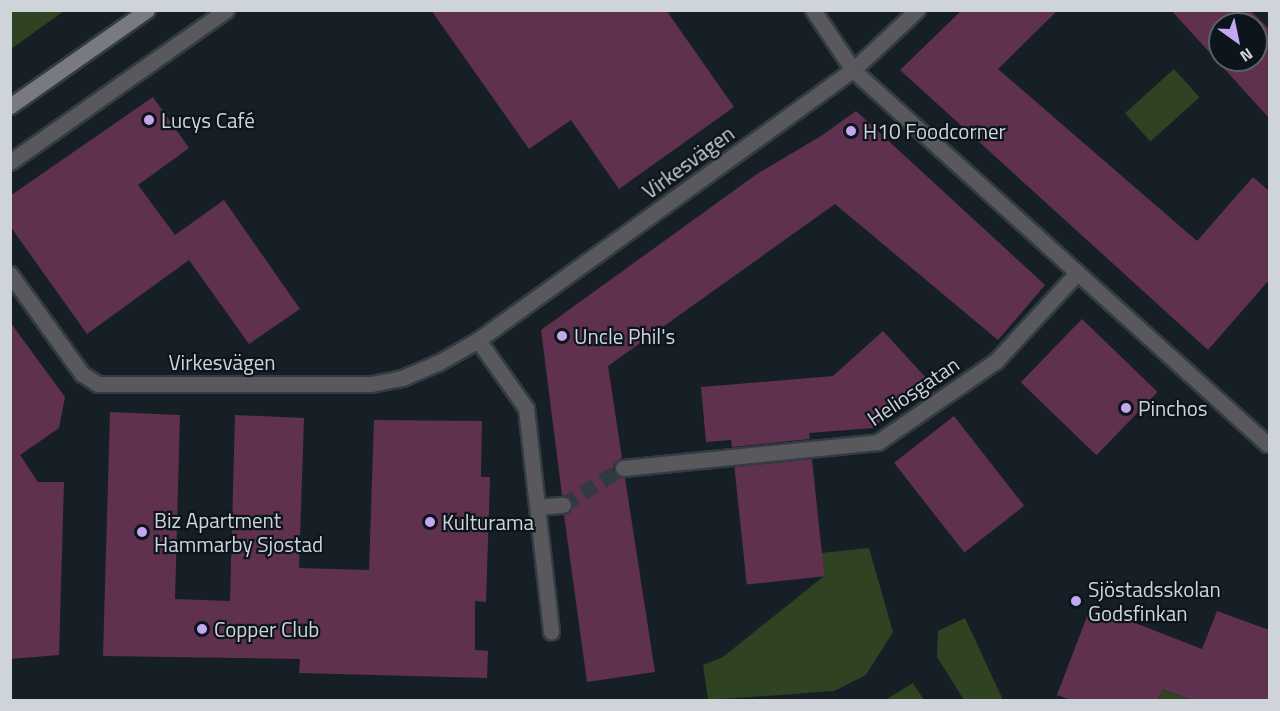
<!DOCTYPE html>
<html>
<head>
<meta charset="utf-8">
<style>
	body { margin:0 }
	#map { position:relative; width:1280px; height:711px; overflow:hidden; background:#161f26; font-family:"Titillium Web",sans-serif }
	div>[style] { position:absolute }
	.green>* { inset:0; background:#2f4221; transform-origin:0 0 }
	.building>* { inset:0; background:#5f314e; transform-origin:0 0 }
	.minor-tunnel>* { height:15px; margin-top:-7.5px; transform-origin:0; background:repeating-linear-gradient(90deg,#323a41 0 15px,transparent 0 23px) }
	.roads { filter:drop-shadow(2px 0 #333c43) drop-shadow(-2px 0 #333c43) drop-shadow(0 2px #333c43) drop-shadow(0 -2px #333c43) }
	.minor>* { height:15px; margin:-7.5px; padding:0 7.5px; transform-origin:7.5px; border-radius:7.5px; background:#58585d }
	.secondary>* { height:15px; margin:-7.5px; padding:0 7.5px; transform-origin:7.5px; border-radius:7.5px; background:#797981 }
	.dots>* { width:16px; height:16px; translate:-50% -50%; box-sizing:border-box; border:3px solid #0d151c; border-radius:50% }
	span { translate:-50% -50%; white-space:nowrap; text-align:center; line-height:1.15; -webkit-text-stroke:4.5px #0d151c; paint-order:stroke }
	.poi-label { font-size:21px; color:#ced4d9 }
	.left { translate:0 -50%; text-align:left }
	.street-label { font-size:21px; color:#ced4d9 }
	.frame { position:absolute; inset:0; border:12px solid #ced4d9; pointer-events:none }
	.north { position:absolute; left:1208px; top:12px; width:60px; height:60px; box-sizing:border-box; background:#0d151c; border:2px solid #5a6168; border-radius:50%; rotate:147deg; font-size:16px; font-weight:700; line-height:24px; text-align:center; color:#ced4d9 }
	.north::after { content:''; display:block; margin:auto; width:21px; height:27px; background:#c4a7f1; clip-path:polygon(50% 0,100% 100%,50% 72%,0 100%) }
</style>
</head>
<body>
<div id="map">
	<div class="green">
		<i style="clip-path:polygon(11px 10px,64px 10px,64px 11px,11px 49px)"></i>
		<i style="left:1174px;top:69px;width:38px;height:66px;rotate:48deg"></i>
		<i style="clip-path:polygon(869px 548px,893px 632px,866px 675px,834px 691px,708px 700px,703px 665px,723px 657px,824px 576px,821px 553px)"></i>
		<i style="clip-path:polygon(965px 618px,1003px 700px,964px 700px,937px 657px,938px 631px)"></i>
		<i style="clip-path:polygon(913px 683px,924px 700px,885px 700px)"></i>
		<i style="clip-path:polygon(1163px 689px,1192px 700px,1158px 700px)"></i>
	</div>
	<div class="building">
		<i style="clip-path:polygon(431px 10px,666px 10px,734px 107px,619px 189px,571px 120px,529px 149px)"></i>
		<i style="clip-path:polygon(962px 10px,1058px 10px,998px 69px,1197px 241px,1253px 177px,1269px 191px,1269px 280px,1208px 350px,900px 70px)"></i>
		<i style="clip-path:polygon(evenodd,1171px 10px,1250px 10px,1266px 26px,1269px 30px,1269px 118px,1171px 10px,1220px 24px,1256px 24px,1256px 60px,1220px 60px,1220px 24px)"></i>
		<i style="clip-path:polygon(153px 97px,189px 148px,138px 185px,175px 235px,224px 200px,300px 309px,249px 344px,189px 260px,87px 334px,10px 226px,10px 196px)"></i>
		<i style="clip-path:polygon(856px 111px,1045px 285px,998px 340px,835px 204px,608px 366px,622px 458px,614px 464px,613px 470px,619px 477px,625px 478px,655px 672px,587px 682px,564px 515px,571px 510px,573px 504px,568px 497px,562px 495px,541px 330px,757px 174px,821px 136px)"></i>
		<i style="left:1082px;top:319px;width:105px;height:88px;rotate:44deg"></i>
		<i style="clip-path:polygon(10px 322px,65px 397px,59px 428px,20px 455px,38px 482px,64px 482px,59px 655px,10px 659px)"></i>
		<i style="clip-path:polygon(883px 331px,927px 379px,873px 428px,809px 433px,810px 439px,732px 447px,731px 440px,706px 442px,701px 387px,833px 376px)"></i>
		<i style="clip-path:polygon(110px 412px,180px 415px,175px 599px,230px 601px,235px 415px,304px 418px,299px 568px,369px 570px,374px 420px,482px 421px,481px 477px,490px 477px,486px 602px,475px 601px,475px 650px,488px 651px,487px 678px,299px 673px,300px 659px,103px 656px)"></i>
		<i style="left:954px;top:416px;width:114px;height:76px;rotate:52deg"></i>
		<i style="left:812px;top:459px;width:118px;height:78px;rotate:84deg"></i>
		<i style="clip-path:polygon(1091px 606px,1202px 649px,1217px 611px,1269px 630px,1269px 700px,1192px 700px,1163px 689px,1158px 700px,1071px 700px,1057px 695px)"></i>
	</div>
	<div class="minor-tunnel">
		<i style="left:563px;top:505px;width:70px;rotate:-31.7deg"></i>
	</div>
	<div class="roads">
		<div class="minor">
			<i style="left:813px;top:10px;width:72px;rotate:56.3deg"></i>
			<i style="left:853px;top:70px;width:558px;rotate:42.09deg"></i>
			<i style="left:1267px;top:444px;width:4px;rotate:-45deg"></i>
			<i style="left:10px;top:162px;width:264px;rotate:-35.1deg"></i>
			<i style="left:10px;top:274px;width:123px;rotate:54.2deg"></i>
			<i style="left:82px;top:374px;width:19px;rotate:32deg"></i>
			<i style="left:98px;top:384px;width:273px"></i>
			<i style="left:371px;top:384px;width:32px;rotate:-11deg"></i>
			<i style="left:402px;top:378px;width:39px;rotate:-23deg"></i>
			<i style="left:438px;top:363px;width:46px;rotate:-29.9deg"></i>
			<i style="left:478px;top:340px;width:462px;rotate:-35.8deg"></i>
			<i style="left:853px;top:70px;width:88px;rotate:-43.2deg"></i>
			<i style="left:478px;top:340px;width:83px;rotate:54.8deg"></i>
			<i style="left:526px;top:408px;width:225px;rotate:83.6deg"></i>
			<i style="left:623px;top:468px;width:256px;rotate:-5.8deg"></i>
			<i style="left:878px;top:442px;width:143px;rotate:-34.5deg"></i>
			<i style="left:996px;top:361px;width:120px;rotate:-47.4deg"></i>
			<i style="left:538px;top:507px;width:25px;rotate:-5deg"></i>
		</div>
		<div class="secondary">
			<i style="left:10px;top:106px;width:167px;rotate:-35deg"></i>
		</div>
	</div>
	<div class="dots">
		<i style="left:149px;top:120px;background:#c4a7f1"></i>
		<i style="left:851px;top:131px;background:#c4a7f1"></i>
		<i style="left:562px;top:336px;background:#c4a7f1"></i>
		<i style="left:1126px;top:408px;background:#c4a7f1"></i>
		<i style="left:430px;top:522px;background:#c4a7f1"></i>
		<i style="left:142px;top:532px;background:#c4a7f1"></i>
		<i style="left:1076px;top:601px;background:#c4a7f1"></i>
		<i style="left:202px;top:629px;background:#c4a7f1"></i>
	</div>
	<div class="poi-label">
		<span class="left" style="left:161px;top:120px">Lucys Café</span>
		<span class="left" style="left:863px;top:131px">H10 Foodcorner</span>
		<span class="left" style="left:574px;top:336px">Uncle Phil's</span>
		<span class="left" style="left:1138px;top:408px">Pinchos</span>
		<span class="left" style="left:154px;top:532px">Biz Apartment<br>Hammarby Sjostad</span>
		<span class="left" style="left:442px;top:522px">Kulturama</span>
		<span class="left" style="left:1088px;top:601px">Sjöstadsskolan<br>Godsfinkan</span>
		<span class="left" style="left:214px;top:629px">Copper Club</span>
	</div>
	<div class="street-label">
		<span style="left:688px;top:162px;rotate:-36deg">Virkesvägen</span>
		<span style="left:222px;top:362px">Virkesvägen</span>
		<span style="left:913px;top:391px;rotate:-34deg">Heliosgatan</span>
	</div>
	<div class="frame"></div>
	<div class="north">N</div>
</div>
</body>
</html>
